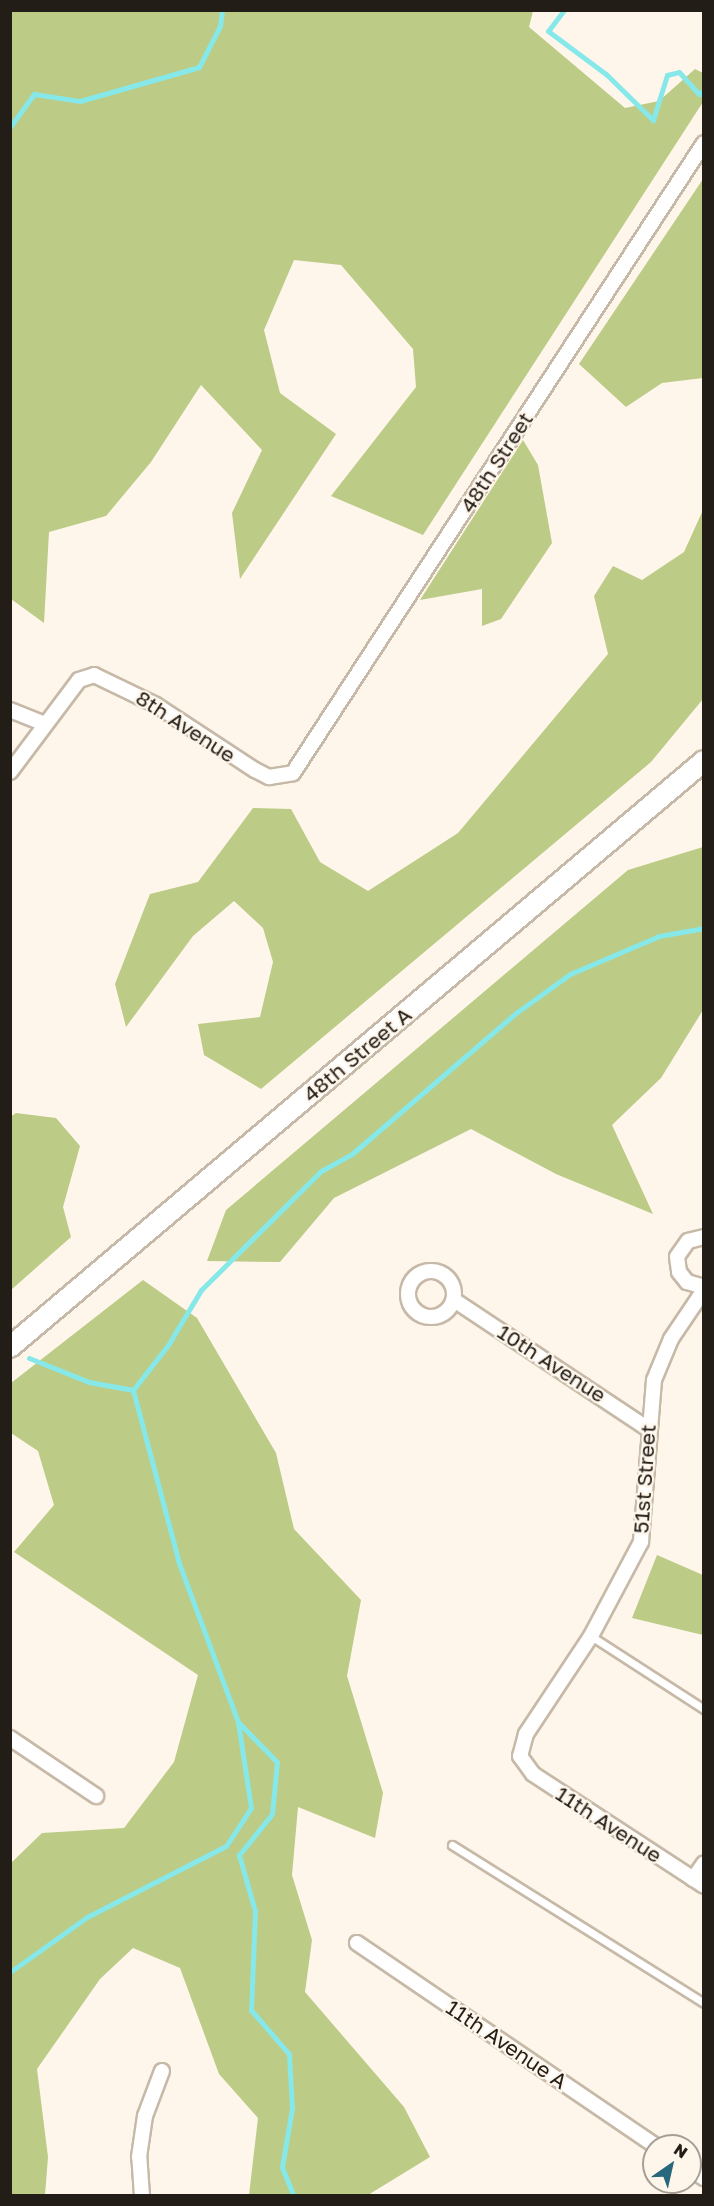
<!DOCTYPE html>
<html>
<head>
<meta charset="utf-8">
<style>
	body { margin:0 }
	#map { position:relative; width:714px; height:2206px; overflow:hidden; background:#fff6eb; font-family:"Golos Text",sans-serif }
	div>[style] { position:absolute }
	.forest>* { inset:0; background:#bccb86 }
	.stream>* { height:5px; margin:-2.5px; padding:0 2.5px; transform-origin:2.5px; border-radius:2.5px; background:#87e8ea }
	.roads { filter:drop-shadow(2px 0 #c7b9a7) drop-shadow(-2px 0 #c7b9a7) drop-shadow(0 2px #c7b9a7) drop-shadow(0 -2px #c7b9a7) }
	.lane>* { height:7px; margin:-3.5px; padding:0 3.5px; transform-origin:3.5px; border-radius:3.5px; background:#fff }
	.street>* { height:14px; margin:-7px; padding:0 7px; transform-origin:7px; border-radius:7px; background:#fff }
	.street>.ring { margin:-7px; padding:0; box-sizing:content-box; background:none; border:14px solid #fff; border-radius:50% }
	.secondary>* { height:20px; margin:-10px; padding:0 10px; transform-origin:10px; border-radius:10px; background:#fff }
	span { translate:-50% -50%; white-space:nowrap; text-align:center; line-height:1.15; -webkit-text-stroke:4.5px #fff6eb; paint-order:stroke }
	.street-label { font-size:21px; color:#221d17 }
	.frame { position:absolute; inset:0; border:12px solid #221d17; pointer-events:none }
	.north { position:absolute; left:642px; top:2134px; width:60px; height:60px; box-sizing:border-box; background:#fff6eb; border:2px solid #a79f96; border-radius:50%; rotate:34deg; font-size:16px; font-weight:700; line-height:24px; text-align:center; color:#221d17 }
	.north::after { content:''; display:block; margin:auto; width:21px; height:27px; background:#28687d; clip-path:polygon(50% 0,100% 100%,50% 72%,0 100%) }
</style>
</head>
<body>
<div id="map">
	<div class="forest">
		<i style="clip-path:polygon(533px 11px,529px 27px,625px 108px,659px 101px,695px 69px,703px 73px,703px 102px,423px 535px,331px 496px,416px 387px,413px 349px,341px 265px,294px 260px,264px 330px,280px 393px,336px 434px,240px 579px,232px 513px,262px 450px,201px 385px,151px 462px,106px 516px,49px 532px,44px 623px,11px 599px,11px 11px)"></i>
		<i style="clip-path:polygon(703px 179px,703px 378px,662px 383px,626px 407px,579px 364px)"></i>
		<i style="clip-path:polygon(523px 440px,538px 465px,552px 543px,501px 619px,482px 626px,482px 589px,420px 600px)"></i>
		<i style="clip-path:polygon(703px 510px,703px 699px,651px 762px,261px 1089px,204px 1055px,198px 1024px,260px 1017px,273px 962px,263px 928px,234px 901px,193px 936px,126px 1027px,115px 984px,150px 894px,198px 882px,253px 808px,291px 809px,320px 862px,368px 891px,458px 833px,608px 654px,594px 596px,613px 566px,642px 580px,684px 552px)"></i>
		<i style="clip-path:polygon(703px 847px,703px 1010px,661px 1078px,612px 1125px,653px 1214px,556px 1174px,471px 1129px,334px 1198px,280px 1262px,207px 1261px,226px 1210px,628px 870px)"></i>
		<i style="clip-path:polygon(16px 1113px,56px 1118px,80px 1146px,63px 1207px,71px 1237px,11px 1290px,10px 1117px)"></i>
		<i style="clip-path:polygon(143px 1280px,197px 1318px,276px 1453px,294px 1529px,361px 1600px,347px 1676px,383px 1793px,375px 1838px,298px 1807px,292px 1875px,312px 1940px,305px 1992px,404px 2107px,430px 2157px,368px 2195px,249px 2195px,258px 2118px,219px 2074px,180px 1968px,133px 1948px,100px 1979px,37px 2069px,48px 2157px,45px 2195px,11px 2195px,11px 1863px,42px 1833px,124px 1828px,174px 1762px,198px 1675px,14px 1552px,54px 1505px,38px 1451px,11px 1433px,11px 1383px)"></i>
		<i style="clip-path:polygon(657px 1555px,703px 1575px,703px 1635px,632px 1618px)"></i>
	</div>
	<div class="stream">
		<i style="left:564px;top:10px;width:26px;rotate:127deg"></i>
		<i style="left:548px;top:31px;width:72px;rotate:36.6deg"></i>
		<i style="left:606px;top:74px;width:66px;rotate:44.4deg"></i>
		<i style="left:653px;top:120px;width:47px;rotate:-72.7deg"></i>
		<i style="left:667px;top:75px;width:12px;rotate:-14deg"></i>
		<i style="left:679px;top:72px;width:30px;rotate:48deg"></i>
		<i style="left:699px;top:94px;width:6px;rotate:-39deg"></i>
		<i style="left:10px;top:127px;width:41px;rotate:-54deg"></i>
		<i style="left:34px;top:94px;width:47px;rotate:8.7deg"></i>
		<i style="left:80px;top:101px;width:124px;rotate:-15.9deg"></i>
		<i style="left:199px;top:67px;width:46px;rotate:-62.9deg"></i>
		<i style="left:220px;top:26px;width:16px;rotate:-83deg"></i>
		<i style="left:29px;top:1358px;width:65px;rotate:21.8deg"></i>
		<i style="left:89px;top:1382px;width:45px;rotate:10.3deg"></i>
		<i style="left:239px;top:1723px;width:54px;rotate:45.7deg"></i>
		<i style="left:277px;top:1762px;width:52px;rotate:95.5deg"></i>
		<i style="left:272px;top:1814px;width:53px;rotate:128.8deg"></i>
		<i style="left:239px;top:1855px;width:58px;rotate:74.1deg"></i>
		<i style="left:255px;top:1911px;width:99px;rotate:92.3deg"></i>
		<i style="left:251px;top:2010px;width:58px;rotate:49.2deg"></i>
		<i style="left:289px;top:2054px;width:54px;rotate:86.8deg"></i>
		<i style="left:292px;top:2108px;width:60px;rotate:99.6deg"></i>
		<i style="left:282px;top:2167px;width:31px;rotate:68deg"></i>
		<i style="left:10px;top:1972px;width:95px;rotate:-35.5deg"></i>
		<i style="left:87px;top:1917px;width:156px;rotate:-27.1deg"></i>
		<i style="left:226px;top:1846px;width:45px;rotate:-56.7deg"></i>
		<i style="left:251px;top:1808px;width:87px;rotate:-98.6deg"></i>
		<i style="left:238px;top:1722px;width:170px;rotate:-110.4deg"></i>
		<i style="left:179px;top:1563px;width:179px;rotate:-104.9deg"></i>
		<i style="left:133px;top:1390px;width:57px;rotate:-52.1deg"></i>
		<i style="left:168px;top:1345px;width:64px;rotate:-59deg"></i>
		<i style="left:201px;top:1290px;width:169px;rotate:-44.8deg"></i>
		<i style="left:321px;top:1171px;width:37px;rotate:-29deg"></i>
		<i style="left:353px;top:1153px;width:215px;rotate:-40.7deg"></i>
		<i style="left:516px;top:1013px;width:67px;rotate:-35.8deg"></i>
		<i style="left:570px;top:974px;width:97px;rotate:-23.1deg"></i>
		<i style="left:659px;top:936px;width:46px;rotate:-10.1deg"></i>
	</div>
	<div class="roads">
		<div class="lane">
			<i style="left:591px;top:1636px;width:135px;rotate:32.9deg"></i>
			<i style="left:452px;top:1845px;width:297px;rotate:32.1deg"></i>
		</div>
		<div class="street">
			<i style="left:10px;top:710px;width:37px;rotate:22deg"></i>
			<i style="left:10px;top:772px;width:115px;rotate:-53.1deg"></i>
			<i style="left:79px;top:680px;width:16px;rotate:-18deg"></i>
			<i style="left:94px;top:675px;width:69px;rotate:25.8deg"></i>
			<i style="left:156px;top:705px;width:118px;rotate:33.3deg"></i>
			<i style="left:255px;top:770px;width:16px;rotate:27deg"></i>
			<i style="left:269px;top:777px;width:24px;rotate:-9deg"></i>
			<i style="left:293px;top:773px;width:752px;rotate:-56.88deg"></i>
			<i style="left:704px;top:1237px;width:16px;rotate:166deg"></i>
			<i style="left:688px;top:1241px;width:19px;rotate:125deg"></i>
			<i style="left:677px;top:1257px;width:15px;rotate:82deg"></i>
			<i style="left:679px;top:1272px;width:13px;rotate:51deg"></i>
			<i style="left:687px;top:1282px;width:18px;rotate:16deg"></i>
			<i class="ring" style="left:408px;top:1271px;width:32px;height:32px"></i>
			<i style="left:704px;top:1290px;width:59px;rotate:124deg"></i>
			<i style="left:671px;top:1339px;width:44px;rotate:112.5deg"></i>
			<i style="left:654px;top:1380px;width:163px;rotate:94.6deg"></i>
			<i style="left:641px;top:1542px;width:106px;rotate:118deg"></i>
			<i style="left:591px;top:1636px;width:118px;rotate:123.6deg"></i>
			<i style="left:526px;top:1734px;width:23px;rotate:105deg"></i>
			<i style="left:520px;top:1756px;width:22px;rotate:54deg"></i>
			<i style="left:533px;top:1774px;width:204px;rotate:33.2deg"></i>
			<i style="left:454px;top:1300px;width:233px;rotate:33.6deg"></i>
			<i style="left:10px;top:1738px;width:104px;rotate:34deg"></i>
			<i style="left:693px;top:1879px;width:19px;rotate:-55deg"></i>
			<i style="left:357px;top:1943px;width:361px;rotate:34.2deg"></i>
			<i style="left:690px;top:2169px;width:17px;rotate:33deg"></i>
			<i style="left:142px;top:2196px;width:39px;rotate:-94deg"></i>
			<i style="left:139px;top:2157px;width:41px;rotate:-81.7deg"></i>
			<i style="left:145px;top:2116px;width:48px;rotate:-69.3deg"></i>
		</div>
		<div class="secondary">
			<i style="left:10px;top:1347px;width:908px;rotate:-40.18deg"></i>
		</div>
	</div>
	<div class="street-label">
		<span style="left:496px;top:462px;rotate:-57deg">48th Street</span>
		<span style="left:186px;top:726px;rotate:33deg">8th Avenue</span>
		<span style="left:357px;top:1054px;rotate:-40deg">48th Street A</span>
		<span style="left:552px;top:1363px;rotate:33deg">10th Avenue</span>
		<span style="left:644px;top:1479px;rotate:-86deg">51st Street</span>
		<span style="left:609px;top:1824px;rotate:33deg">11th Avenue</span>
		<span style="left:507px;top:2044px;rotate:34deg">11th Avenue A</span>
	</div>
	<div class="frame"></div>
	<div class="north">N</div>
</div>
</body>
</html>
